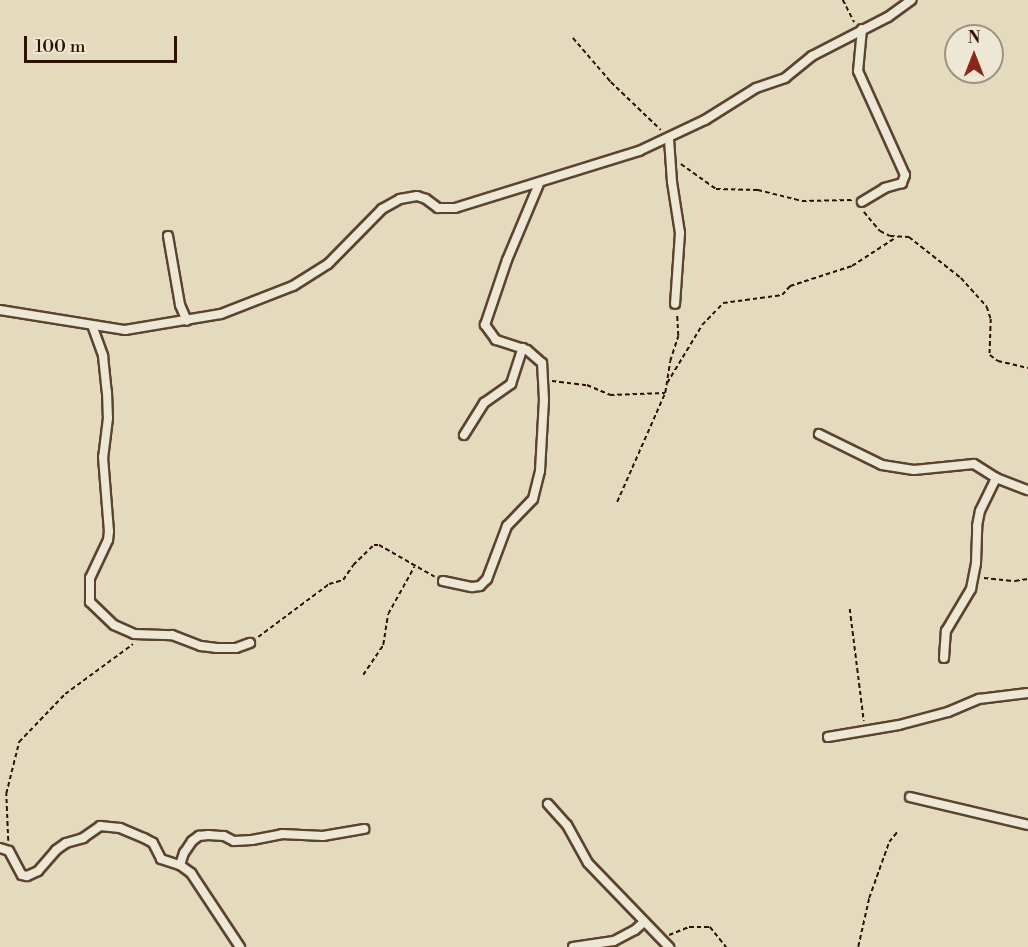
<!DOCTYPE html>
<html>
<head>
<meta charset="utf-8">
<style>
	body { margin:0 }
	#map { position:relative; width:1028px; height:947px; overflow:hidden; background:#e4dabe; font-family:"Libre Bodoni",serif }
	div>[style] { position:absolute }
	.path>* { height:1.5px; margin-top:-0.75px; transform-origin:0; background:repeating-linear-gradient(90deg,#2e1100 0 4.5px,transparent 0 7.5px) }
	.roads { filter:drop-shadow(2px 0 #5c4330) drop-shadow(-2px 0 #5c4330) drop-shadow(0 2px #5c4330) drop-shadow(0 -2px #5c4330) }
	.street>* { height:8px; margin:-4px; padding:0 4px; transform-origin:4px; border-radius:4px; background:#ede7d5 }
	span { translate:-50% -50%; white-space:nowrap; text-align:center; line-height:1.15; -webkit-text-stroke:4.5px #ede7d5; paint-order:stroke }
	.north { position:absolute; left:944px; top:24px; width:60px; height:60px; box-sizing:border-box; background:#ede7d5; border:2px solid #a19180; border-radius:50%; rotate:0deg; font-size:16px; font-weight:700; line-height:24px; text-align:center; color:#2e1100 }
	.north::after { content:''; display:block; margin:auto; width:21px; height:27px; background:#8f2418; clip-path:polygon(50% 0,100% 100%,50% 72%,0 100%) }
	.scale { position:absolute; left:24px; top:36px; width:153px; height:27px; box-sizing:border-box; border:3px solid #2e1100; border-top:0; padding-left:8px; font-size:18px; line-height:21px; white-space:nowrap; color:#2e1100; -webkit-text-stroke:4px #ede7d5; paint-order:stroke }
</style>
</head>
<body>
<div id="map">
	<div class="path">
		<i style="left:843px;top:0;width:25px;rotate:63deg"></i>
		<i style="left:573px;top:38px;width:58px;rotate:49.2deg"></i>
		<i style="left:611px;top:82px;width:69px;rotate:43.8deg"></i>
		<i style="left:681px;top:164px;width:43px;rotate:35.5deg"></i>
		<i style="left:716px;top:189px;width:42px;rotate:1.4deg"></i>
		<i style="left:758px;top:190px;width:45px;rotate:14deg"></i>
		<i style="left:802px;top:201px;width:50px;rotate:-1.1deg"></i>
		<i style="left:864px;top:212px;width:25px;rotate:50deg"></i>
		<i style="left:880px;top:231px;width:11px;rotate:27deg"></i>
		<i style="left:890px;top:236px;width:19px;rotate:3deg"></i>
		<i style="left:909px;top:237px;width:66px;rotate:38.3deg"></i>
		<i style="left:961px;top:278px;width:39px;rotate:48deg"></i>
		<i style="left:987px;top:307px;width:13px;rotate:72deg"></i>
		<i style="left:991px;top:319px;width:36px;rotate:92deg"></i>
		<i style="left:990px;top:355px;width:10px;rotate:37deg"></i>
		<i style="left:998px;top:361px;width:31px;rotate:13deg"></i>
		<i style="left:552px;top:381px;width:35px;rotate:7deg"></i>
		<i style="left:587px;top:385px;width:25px;rotate:23deg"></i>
		<i style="left:610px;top:395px;width:55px;rotate:-2.1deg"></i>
		<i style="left:667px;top:383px;width:68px;rotate:-58.9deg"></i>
		<i style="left:702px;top:325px;width:30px;rotate:-46deg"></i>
		<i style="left:723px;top:303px;width:60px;rotate:-7.7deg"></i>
		<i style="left:782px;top:295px;width:12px;rotate:-48deg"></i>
		<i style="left:790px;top:286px;width:65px;rotate:-17.9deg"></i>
		<i style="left:852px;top:266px;width:51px;rotate:-33.1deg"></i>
		<i style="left:617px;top:502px;width:119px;rotate:-66.2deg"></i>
		<i style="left:665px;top:393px;width:32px;rotate:-81deg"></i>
		<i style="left:670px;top:361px;width:26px;rotate:-72deg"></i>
		<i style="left:678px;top:336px;width:22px;rotate:-93deg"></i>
		<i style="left:984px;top:578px;width:31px;rotate:6deg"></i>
		<i style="left:1015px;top:581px;width:13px;rotate:-9deg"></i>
		<i style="left:850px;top:609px;width:113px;rotate:82.9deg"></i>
		<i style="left:258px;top:637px;width:89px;rotate:-36.7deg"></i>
		<i style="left:329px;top:584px;width:15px;rotate:-16deg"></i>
		<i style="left:343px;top:580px;width:18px;rotate:-56deg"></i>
		<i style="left:353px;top:565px;width:29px;rotate:-44deg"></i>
		<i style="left:374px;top:545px;width:5px"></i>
		<i style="left:379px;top:545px;width:64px;rotate:29.7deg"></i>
		<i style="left:363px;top:675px;width:36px;rotate:-56deg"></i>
		<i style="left:383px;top:645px;width:31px;rotate:-81deg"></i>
		<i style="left:388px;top:614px;width:54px;rotate:-61deg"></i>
		<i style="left:8px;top:841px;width:47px;rotate:-92.4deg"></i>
		<i style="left:6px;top:794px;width:54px;rotate:-76deg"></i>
		<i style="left:19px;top:742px;width:66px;rotate:-46.2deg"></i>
		<i style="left:65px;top:694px;width:84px;rotate:-36.3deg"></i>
		<i style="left:669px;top:935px;width:22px;rotate:-22deg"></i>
		<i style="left:689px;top:927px;width:21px"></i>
		<i style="left:710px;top:927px;width:26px;rotate:51deg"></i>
		<i style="left:858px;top:947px;width:50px;rotate:-77.3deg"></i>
		<i style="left:869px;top:898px;width:59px;rotate:-70.3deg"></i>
		<i style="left:889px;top:842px;width:13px;rotate:-51deg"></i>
	</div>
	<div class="roads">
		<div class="street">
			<i style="left:862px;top:29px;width:42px;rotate:95.4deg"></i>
			<i style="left:858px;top:71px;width:114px;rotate:65.7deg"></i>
			<i style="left:905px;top:175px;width:9px;rotate:111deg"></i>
			<i style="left:902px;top:183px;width:18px;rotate:164deg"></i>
			<i style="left:885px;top:188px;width:27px;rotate:149deg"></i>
			<i style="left:669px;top:139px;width:43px;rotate:86deg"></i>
			<i style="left:672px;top:182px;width:52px;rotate:81.1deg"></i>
			<i style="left:680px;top:233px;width:71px;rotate:94deg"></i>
			<i style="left:168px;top:236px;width:70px;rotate:80.1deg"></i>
			<i style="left:180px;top:305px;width:17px;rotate:66deg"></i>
			<i style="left:0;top:310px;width:127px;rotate:9.1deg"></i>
			<i style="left:125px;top:330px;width:97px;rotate:-9.5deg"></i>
			<i style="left:221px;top:314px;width:77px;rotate:-21.3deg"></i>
			<i style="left:293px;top:286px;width:41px;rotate:-32.2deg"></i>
			<i style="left:328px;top:264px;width:77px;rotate:-45.5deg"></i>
			<i style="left:382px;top:209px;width:21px;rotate:-29deg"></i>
			<i style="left:400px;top:199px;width:17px;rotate:-10deg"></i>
			<i style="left:417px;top:196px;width:9px;rotate:18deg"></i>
			<i style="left:426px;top:199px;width:15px;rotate:37deg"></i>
			<i style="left:438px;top:208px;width:17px"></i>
			<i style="left:455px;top:208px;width:193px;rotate:-17.2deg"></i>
			<i style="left:639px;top:151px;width:73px;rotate:-25.2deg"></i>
			<i style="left:705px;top:120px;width:60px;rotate:-32.1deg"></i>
			<i style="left:756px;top:88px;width:31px;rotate:-19deg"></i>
			<i style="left:785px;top:78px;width:35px;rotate:-39deg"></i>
			<i style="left:812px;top:56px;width:85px;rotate:-27.2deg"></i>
			<i style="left:888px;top:17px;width:29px;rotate:-36deg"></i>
			<i style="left:92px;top:325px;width:33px;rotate:70deg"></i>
			<i style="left:103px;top:356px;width:36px;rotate:84deg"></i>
			<i style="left:107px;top:392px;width:26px;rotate:88deg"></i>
			<i style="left:108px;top:418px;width:39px;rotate:97deg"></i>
			<i style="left:103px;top:457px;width:74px;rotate:85.4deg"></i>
			<i style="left:109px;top:531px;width:9px;rotate:96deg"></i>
			<i style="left:108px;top:540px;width:42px;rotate:115.3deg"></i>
			<i style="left:90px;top:578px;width:24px;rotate:90deg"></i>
			<i style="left:90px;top:602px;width:33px;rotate:44deg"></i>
			<i style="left:114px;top:625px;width:22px;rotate:24deg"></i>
			<i style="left:134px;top:634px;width:38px;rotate:2deg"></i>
			<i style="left:172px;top:635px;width:31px;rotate:21deg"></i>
			<i style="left:201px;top:646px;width:16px;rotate:7deg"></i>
			<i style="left:217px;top:648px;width:19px"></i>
			<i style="left:236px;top:648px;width:15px;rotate:-20deg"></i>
			<i style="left:819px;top:434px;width:70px;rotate:26.2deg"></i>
			<i style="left:882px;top:465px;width:32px;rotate:9deg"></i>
			<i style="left:914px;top:470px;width:60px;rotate:-5.7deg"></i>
			<i style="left:974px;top:464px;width:26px;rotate:32deg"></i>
			<i style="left:996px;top:478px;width:34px;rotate:21deg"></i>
			<i style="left:464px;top:435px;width:38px;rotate:-58deg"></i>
			<i style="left:484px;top:403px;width:33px;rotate:-35deg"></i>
			<i style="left:511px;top:384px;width:38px;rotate:-72deg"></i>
			<i style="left:443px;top:581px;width:30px;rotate:12deg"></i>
			<i style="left:472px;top:587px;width:8px;rotate:-7deg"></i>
			<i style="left:480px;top:586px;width:10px;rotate:-45deg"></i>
			<i style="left:487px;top:579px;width:57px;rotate:-69.3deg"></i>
			<i style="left:507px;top:526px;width:37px;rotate:-46deg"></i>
			<i style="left:533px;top:499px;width:29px;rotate:-76deg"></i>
			<i style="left:540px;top:471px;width:71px;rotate:-86.8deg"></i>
			<i style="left:544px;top:400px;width:37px;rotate:-93deg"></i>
			<i style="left:542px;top:363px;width:20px;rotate:-139deg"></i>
			<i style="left:527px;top:350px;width:33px;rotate:-162deg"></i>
			<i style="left:496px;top:340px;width:19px;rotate:-126deg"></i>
			<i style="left:485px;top:325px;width:69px;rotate:-71.3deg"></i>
			<i style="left:507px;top:260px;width:82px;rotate:-67.2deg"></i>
			<i style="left:944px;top:658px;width:27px;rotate:-86deg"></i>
			<i style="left:946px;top:631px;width:49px;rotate:-59.2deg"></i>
			<i style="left:971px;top:589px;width:26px;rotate:-79deg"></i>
			<i style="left:976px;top:563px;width:37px;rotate:-88deg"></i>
			<i style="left:977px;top:526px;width:15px;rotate:-79deg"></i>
			<i style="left:980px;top:511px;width:37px;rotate:-64deg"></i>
			<i style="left:828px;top:737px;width:72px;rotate:-9.6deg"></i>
			<i style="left:899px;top:725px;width:51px;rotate:-14.9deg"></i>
			<i style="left:948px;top:712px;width:34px;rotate:-23deg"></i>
			<i style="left:979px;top:699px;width:49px;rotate:-7deg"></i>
			<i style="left:910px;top:797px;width:121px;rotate:13.3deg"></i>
			<i style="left:548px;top:804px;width:28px;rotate:48deg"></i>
			<i style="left:567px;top:825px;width:43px;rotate:61.1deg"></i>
			<i style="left:588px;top:863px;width:117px;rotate:46deg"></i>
			<i style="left:0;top:848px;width:9px;rotate:18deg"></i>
			<i style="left:9px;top:851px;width:27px;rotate:62deg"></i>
			<i style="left:22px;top:875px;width:5px;rotate:11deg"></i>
			<i style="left:27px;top:876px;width:12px;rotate:-24deg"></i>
			<i style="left:38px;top:871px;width:28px;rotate:-49deg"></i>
			<i style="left:56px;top:850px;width:12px;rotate:-35deg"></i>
			<i style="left:66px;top:843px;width:18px;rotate:-16deg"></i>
			<i style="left:83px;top:838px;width:21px;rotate:-35deg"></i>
			<i style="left:100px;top:826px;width:20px;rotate:6deg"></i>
			<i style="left:120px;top:828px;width:26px;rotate:23deg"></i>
			<i style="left:144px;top:838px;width:10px;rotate:29deg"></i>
			<i style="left:153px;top:843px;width:18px;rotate:63deg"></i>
			<i style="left:161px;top:859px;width:20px;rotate:18deg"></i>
			<i style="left:180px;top:865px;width:14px;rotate:36deg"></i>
			<i style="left:191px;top:873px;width:89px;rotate:56.5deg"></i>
			<i style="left:180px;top:865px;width:13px;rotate:-72deg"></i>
			<i style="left:184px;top:853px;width:14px;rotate:-56deg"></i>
			<i style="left:192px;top:841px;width:9px;rotate:-36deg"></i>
			<i style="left:199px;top:836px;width:9px;rotate:-6deg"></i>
			<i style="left:208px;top:835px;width:16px;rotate:4deg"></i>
			<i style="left:224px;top:836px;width:11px;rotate:27deg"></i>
			<i style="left:234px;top:841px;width:18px;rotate:-3deg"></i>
			<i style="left:252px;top:840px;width:31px;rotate:-11deg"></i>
			<i style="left:282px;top:834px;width:41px;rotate:2.8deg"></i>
			<i style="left:323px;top:836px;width:42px;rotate:-9.7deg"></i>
			<i style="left:573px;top:947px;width:41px;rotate:-8.3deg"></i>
			<i style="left:614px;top:941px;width:24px;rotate:-28deg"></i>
			<i style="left:635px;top:930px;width:12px;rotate:-42deg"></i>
		</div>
	</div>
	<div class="north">N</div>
	<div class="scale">100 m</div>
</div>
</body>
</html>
